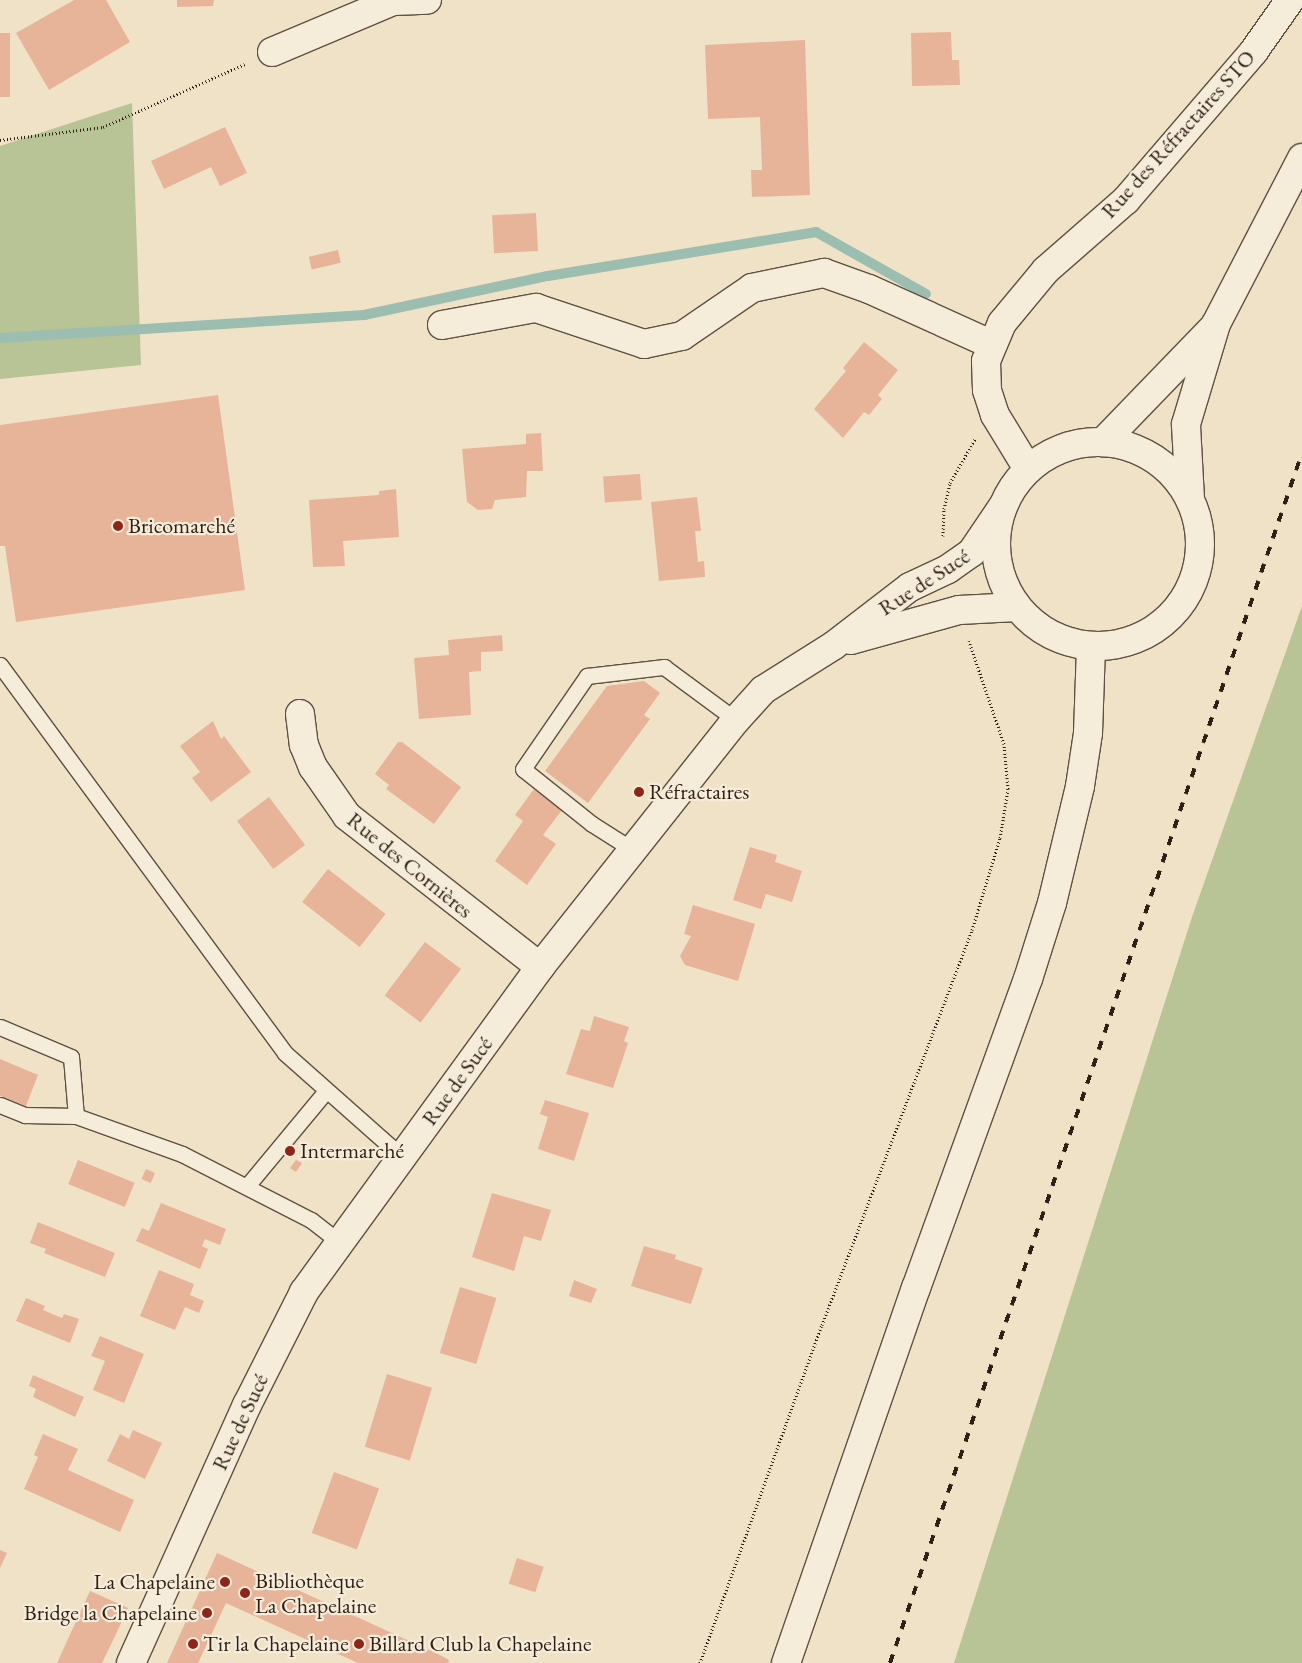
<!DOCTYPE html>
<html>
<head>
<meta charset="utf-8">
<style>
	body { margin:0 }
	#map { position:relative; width:1302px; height:1663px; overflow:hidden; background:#f0e2c6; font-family:"EB Garamond",serif }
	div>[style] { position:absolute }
	.green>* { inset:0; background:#b8c396 }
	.stream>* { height:10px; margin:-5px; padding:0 5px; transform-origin:5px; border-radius:5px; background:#9bbeb1 }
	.building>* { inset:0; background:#e7b499; transform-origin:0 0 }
	.path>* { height:3px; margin-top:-1.5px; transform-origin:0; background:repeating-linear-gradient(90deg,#301f15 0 1px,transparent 0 3.5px) }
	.roads { filter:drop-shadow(1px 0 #605041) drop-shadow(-1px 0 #605041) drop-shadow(0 1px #605041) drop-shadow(0 -1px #605041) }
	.service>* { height:15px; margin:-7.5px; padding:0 7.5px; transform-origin:7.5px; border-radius:7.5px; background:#f5ecda }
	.minor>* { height:28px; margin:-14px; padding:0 14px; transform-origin:14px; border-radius:14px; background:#f5ecda }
	.tertiary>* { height:28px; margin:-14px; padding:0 14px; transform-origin:14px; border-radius:14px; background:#f5ecda }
	.secondary>* { height:28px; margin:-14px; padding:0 14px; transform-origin:14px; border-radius:14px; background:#f5ecda }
	.secondary>.ring { margin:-14px; padding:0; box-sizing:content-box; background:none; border:28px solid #f5ecda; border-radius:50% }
	.rail>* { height:4px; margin-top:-2px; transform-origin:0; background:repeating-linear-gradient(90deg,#301f15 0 9px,transparent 0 18px) }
	.dots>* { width:14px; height:14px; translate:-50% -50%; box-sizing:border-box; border:2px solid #f5ecda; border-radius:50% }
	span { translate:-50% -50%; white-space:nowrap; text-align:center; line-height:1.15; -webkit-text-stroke:4.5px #f5ecda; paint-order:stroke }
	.street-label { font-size:22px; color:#301f15 }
	.poi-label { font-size:22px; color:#301f15 }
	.left { translate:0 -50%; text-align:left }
	.right { translate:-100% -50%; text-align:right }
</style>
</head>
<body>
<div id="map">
	<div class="green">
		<i style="clip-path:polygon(132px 103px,141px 365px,0 379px,0 146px)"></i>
		<i style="clip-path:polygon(1302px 606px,1302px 1663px,954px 1663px,1192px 917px)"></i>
	</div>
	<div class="stream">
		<i style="left:0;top:338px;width:365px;rotate:-3.6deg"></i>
		<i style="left:364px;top:315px;width:188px;rotate:-12deg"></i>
		<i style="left:548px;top:276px;width:272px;rotate:-9.3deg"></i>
		<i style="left:816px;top:232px;width:126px;rotate:29.4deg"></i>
	</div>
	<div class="building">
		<i style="clip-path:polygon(74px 0,106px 0,130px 42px,49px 90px,16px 33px)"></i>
		<i style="clip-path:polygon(177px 0,214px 0,213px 6px,177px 7px)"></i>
		<i style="clip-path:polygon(951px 32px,952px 60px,959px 60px,960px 85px,912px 86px,911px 33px)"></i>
		<i style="left:0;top:33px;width:10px;height:64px"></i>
		<i style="clip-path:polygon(805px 40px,810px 195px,752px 197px,751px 170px,762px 170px,760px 117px,708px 119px,705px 45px)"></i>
		<i style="clip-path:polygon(225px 127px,247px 173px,220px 186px,211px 167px,164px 189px,151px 161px)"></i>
		<i style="left:536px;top:213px;width:38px;height:44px;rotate:87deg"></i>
		<i style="left:338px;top:250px;width:13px;height:30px;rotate:77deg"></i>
		<i style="clip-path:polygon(864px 342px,898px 370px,878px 395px,882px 399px,869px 415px,864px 412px,843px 438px,814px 409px,846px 371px,843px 368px)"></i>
		<i style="clip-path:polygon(218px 395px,245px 590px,16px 622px,5px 546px,0 546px,0 425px)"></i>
		<i style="clip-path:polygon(541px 433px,543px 471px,527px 471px,526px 497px,495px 500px,492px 509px,478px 510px,467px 502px,462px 449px,526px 444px,526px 434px)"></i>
		<i style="left:640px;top:474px;width:26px;height:37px;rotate:86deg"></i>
		<i style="clip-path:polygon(396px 489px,399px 537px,343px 541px,345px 566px,313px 567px,309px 500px,379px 495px,379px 491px)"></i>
		<i style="clip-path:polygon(697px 497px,701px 531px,695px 531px,698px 562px,704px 561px,705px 577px,659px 581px,651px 502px)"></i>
		<i style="clip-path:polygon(502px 635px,503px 651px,481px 652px,481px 671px,469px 672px,471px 715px,419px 719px,414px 658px,449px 655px,448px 640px)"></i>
		<i style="clip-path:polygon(644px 681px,660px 693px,644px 715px,650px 719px,588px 803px,545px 771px,607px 686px)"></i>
		<i style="clip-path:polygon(213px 721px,221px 739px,224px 736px,251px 772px,211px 802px,192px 778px,200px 772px,180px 746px)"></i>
		<i style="clip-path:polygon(398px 742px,402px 742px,461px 787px,434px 824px,386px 789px,389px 785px,375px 774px)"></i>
		<i style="clip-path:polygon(534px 789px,562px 810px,543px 835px,556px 844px,527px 885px,495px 861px,523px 821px,515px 815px)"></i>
		<i style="left:269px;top:797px;width:60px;height:40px;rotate:53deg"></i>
		<i style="clip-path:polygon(750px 847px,777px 855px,775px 862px,802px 871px,792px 902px,766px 894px,761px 909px,733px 900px)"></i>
		<i style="left:328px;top:869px;width:73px;height:42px;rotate:38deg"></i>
		<i style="clip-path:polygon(693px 905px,755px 924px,738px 981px,685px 965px,680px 956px,691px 936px,684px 934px)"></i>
		<i style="left:425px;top:942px;width:45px;height:67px;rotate:37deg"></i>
		<i style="clip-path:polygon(594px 1016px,629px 1027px,624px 1041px,628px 1043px,613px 1088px,566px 1074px,581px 1029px,590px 1031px)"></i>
		<i style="clip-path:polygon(0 1059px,38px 1075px,26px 1106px,0 1096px)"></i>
		<i style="clip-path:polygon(545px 1100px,589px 1113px,574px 1161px,538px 1149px,548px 1117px,540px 1114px)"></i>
		<i style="left:78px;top:1160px;width:61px;height:26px;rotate:22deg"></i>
		<i style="clip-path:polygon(296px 1160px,302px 1163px,296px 1172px,290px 1168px)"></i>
		<i style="left:146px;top:1169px;width:10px;height:11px;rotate:24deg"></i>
		<i style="clip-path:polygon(492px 1193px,551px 1210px,541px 1241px,524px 1236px,514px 1271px,472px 1257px)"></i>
		<i style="clip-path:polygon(161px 1203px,226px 1229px,220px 1245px,205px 1239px,202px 1246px,208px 1249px,200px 1269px,136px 1241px,142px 1228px,149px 1231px)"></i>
		<i style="clip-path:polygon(38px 1222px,115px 1253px,105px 1277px,44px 1253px,46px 1249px,30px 1243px)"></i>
		<i style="clip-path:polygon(644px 1246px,676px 1255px,675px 1259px,703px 1268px,691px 1304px,631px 1286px)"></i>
		<i style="clip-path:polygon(159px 1270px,194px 1284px,190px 1295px,204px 1301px,199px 1313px,185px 1307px,175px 1330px,140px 1316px)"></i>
		<i style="clip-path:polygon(574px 1280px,597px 1289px,591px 1303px,569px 1296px)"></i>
		<i style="left:460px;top:1287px;width:38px;height:69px;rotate:17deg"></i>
		<i style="clip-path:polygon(26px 1298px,45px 1306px,43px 1310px,62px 1318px,64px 1314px,79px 1319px,70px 1343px,16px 1321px)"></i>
		<i style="clip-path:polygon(100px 1336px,144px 1354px,124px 1403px,93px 1390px,105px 1361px,91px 1356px)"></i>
		<i style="left:387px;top:1374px;width:47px;height:76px;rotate:17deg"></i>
		<i style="clip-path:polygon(33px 1375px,84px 1397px,75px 1417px,33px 1397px,36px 1389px,29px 1386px)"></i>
		<i style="clip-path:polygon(133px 1430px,162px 1443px,145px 1479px,107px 1461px,120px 1434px,129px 1439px)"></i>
		<i style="clip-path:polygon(43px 1434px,78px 1449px,68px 1470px,134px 1500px,120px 1532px,24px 1489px,38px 1457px,34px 1455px)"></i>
		<i style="left:334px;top:1472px;width:48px;height:65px;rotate:20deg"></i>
		<i style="clip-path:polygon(0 1550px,7px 1553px,0 1568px)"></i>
		<i style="clip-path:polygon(217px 1553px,438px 1654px,449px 1660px,448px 1663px,358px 1663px,226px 1603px,198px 1663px,167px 1663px)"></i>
		<i style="left:517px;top:1558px;width:28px;height:27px;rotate:18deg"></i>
		<i style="clip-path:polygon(90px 1591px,128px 1608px,117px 1632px,102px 1663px,57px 1663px)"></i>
	</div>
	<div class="path">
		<i style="left:0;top:140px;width:104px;rotate:-7.2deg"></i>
		<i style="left:103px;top:127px;width:155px;rotate:-23.9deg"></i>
		<i style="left:943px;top:536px;width:27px;rotate:-88deg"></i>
		<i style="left:944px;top:509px;width:27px;rotate:-77deg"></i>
		<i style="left:950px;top:483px;width:51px;rotate:-60.4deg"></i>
		<i style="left:700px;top:1663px;width:359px;rotate:-70.2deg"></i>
		<i style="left:822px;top:1325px;width:423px;rotate:-69.2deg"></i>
		<i style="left:972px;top:930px;width:96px;rotate:-73.1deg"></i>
		<i style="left:1000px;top:838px;width:50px;rotate:-80.7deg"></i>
		<i style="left:1008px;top:789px;width:45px;rotate:-95.1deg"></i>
		<i style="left:1004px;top:744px;width:109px;rotate:-108.8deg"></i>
	</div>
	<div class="roads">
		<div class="service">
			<i style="left:0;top:665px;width:481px;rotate:53.7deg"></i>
			<i style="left:285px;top:1053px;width:157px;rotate:41.6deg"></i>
			<i style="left:633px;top:850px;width:49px;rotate:-147.6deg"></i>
			<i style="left:592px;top:824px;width:88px;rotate:-141.4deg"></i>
			<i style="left:523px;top:769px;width:113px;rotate:-55.5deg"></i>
			<i style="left:587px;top:676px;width:78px;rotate:-6.7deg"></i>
			<i style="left:664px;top:667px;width:89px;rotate:36.4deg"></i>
			<i style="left:0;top:1027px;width:77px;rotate:22.9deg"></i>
			<i style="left:71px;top:1057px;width:59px;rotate:85.2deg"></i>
			<i style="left:76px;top:1116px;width:113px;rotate:19.7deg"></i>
			<i style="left:182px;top:1154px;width:145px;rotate:27.1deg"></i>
			<i style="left:311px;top:1220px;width:34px;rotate:38deg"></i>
			<i style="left:0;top:1105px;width:27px;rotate:22deg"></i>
			<i style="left:25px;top:1115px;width:51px;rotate:1.1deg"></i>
			<i style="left:247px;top:1186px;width:124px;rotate:-50.3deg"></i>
		</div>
		<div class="minor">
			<i style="left:272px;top:52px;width:131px;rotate:-22.9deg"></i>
			<i style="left:393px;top:1px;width:34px;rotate:-2deg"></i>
			<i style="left:442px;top:325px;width:96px;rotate:-10.3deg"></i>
			<i style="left:536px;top:308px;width:114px;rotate:18.4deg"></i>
			<i style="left:644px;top:344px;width:39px;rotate:-12deg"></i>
			<i style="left:682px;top:336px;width:85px;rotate:-34.4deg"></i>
			<i style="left:752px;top:288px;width:74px;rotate:-11.8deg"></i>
			<i style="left:824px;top:273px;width:48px;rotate:19.6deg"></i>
			<i style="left:869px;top:289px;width:134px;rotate:24.3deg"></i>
			<i style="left:1028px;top:469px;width:63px;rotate:-121.4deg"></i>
			<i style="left:995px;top:415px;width:26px;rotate:-108deg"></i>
			<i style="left:987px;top:390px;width:29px;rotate:-92deg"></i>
			<i style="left:986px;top:361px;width:41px;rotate:-67.2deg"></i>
			<i style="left:1002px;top:323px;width:69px;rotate:-50.3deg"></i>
			<i style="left:1046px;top:270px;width:106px;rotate:-41.2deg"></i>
			<i style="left:1126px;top:200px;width:196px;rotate:-49.3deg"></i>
			<i style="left:1254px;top:51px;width:62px;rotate:-54.8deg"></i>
			<i style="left:300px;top:714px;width:31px;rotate:83deg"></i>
			<i style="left:304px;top:745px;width:24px;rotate:68deg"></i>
			<i style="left:313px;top:767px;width:60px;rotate:55.2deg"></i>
			<i style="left:347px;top:816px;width:245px;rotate:38deg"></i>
		</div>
		<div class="tertiary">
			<i style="left:851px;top:640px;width:112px;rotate:-15.5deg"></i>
			<i style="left:959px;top:610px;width:58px;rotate:-3deg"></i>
			<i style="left:131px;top:1663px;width:283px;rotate:-65.8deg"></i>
			<i style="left:247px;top:1405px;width:127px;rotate:-63.2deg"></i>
			<i style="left:304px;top:1292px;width:402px;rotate:-54deg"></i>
			<i style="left:540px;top:967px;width:315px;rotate:-51.6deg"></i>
			<i style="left:736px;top:720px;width:40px;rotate:-48deg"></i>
			<i style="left:763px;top:690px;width:83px;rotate:-32.2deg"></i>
			<i style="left:833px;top:646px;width:97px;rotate:-37.5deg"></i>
			<i style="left:910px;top:587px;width:42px;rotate:-25.3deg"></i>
			<i style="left:948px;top:569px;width:29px;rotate:-35deg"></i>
			<i style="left:972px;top:552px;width:55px;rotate:-56deg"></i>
		</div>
		<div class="secondary">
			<i style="left:1103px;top:442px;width:157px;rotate:-46deg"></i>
			<i class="ring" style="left:996px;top:442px;width:176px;height:176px"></i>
			<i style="left:1190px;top:499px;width:75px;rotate:-93.1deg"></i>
			<i style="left:1186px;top:424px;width:104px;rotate:-73.3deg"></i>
			<i style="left:1216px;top:324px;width:187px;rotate:-62.6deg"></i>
			<i style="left:786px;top:1663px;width:397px;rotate:-70.9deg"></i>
			<i style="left:916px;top:1288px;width:329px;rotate:-70.1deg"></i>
			<i style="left:1028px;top:979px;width:80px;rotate:-72.5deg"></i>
			<i style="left:1052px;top:903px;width:120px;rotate:-76.5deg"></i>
			<i style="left:1080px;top:786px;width:54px;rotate:-81.4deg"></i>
			<i style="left:1088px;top:733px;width:87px;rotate:-88deg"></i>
		</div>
	</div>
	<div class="rail">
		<i style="left:890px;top:1663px;width:1278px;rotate:-71.2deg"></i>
	</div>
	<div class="dots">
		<i style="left:118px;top:526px;background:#8f2418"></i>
		<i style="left:639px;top:792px;background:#8f2418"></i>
		<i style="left:290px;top:1151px;background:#8f2418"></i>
		<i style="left:225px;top:1582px;background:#8f2418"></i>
		<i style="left:245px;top:1593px;background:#8f2418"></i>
		<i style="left:207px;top:1613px;background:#8f2418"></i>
		<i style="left:193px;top:1644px;background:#8f2418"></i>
		<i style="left:359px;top:1644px;background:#8f2418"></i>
	</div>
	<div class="street-label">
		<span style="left:1178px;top:134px;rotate:-48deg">Rue des Réfractaires STO</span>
		<span style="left:924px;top:582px;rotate:-33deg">Rue de Sucé</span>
		<span style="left:410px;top:865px;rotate:39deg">Rue des Cornières</span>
		<span style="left:457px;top:1081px;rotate:-54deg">Rue de Sucé</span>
		<span style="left:240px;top:1422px;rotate:-65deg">Rue de Sucé</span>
	</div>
	<div class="poi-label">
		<span class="left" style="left:128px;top:526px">Bricomarché</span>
		<span class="left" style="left:649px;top:792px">Réfractaires</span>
		<span class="left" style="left:300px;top:1151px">Intermarché</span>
		<span class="left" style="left:255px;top:1593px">Bibliothèque<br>La Chapelaine</span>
		<span class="right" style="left:215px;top:1582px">La Chapelaine</span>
		<span class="right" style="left:197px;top:1613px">Bridge la Chapelaine</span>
		<span class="left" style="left:203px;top:1644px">Tir la Chapelaine</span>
		<span class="left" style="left:369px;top:1644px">Billard Club la Chapelaine</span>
	</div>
</div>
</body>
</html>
